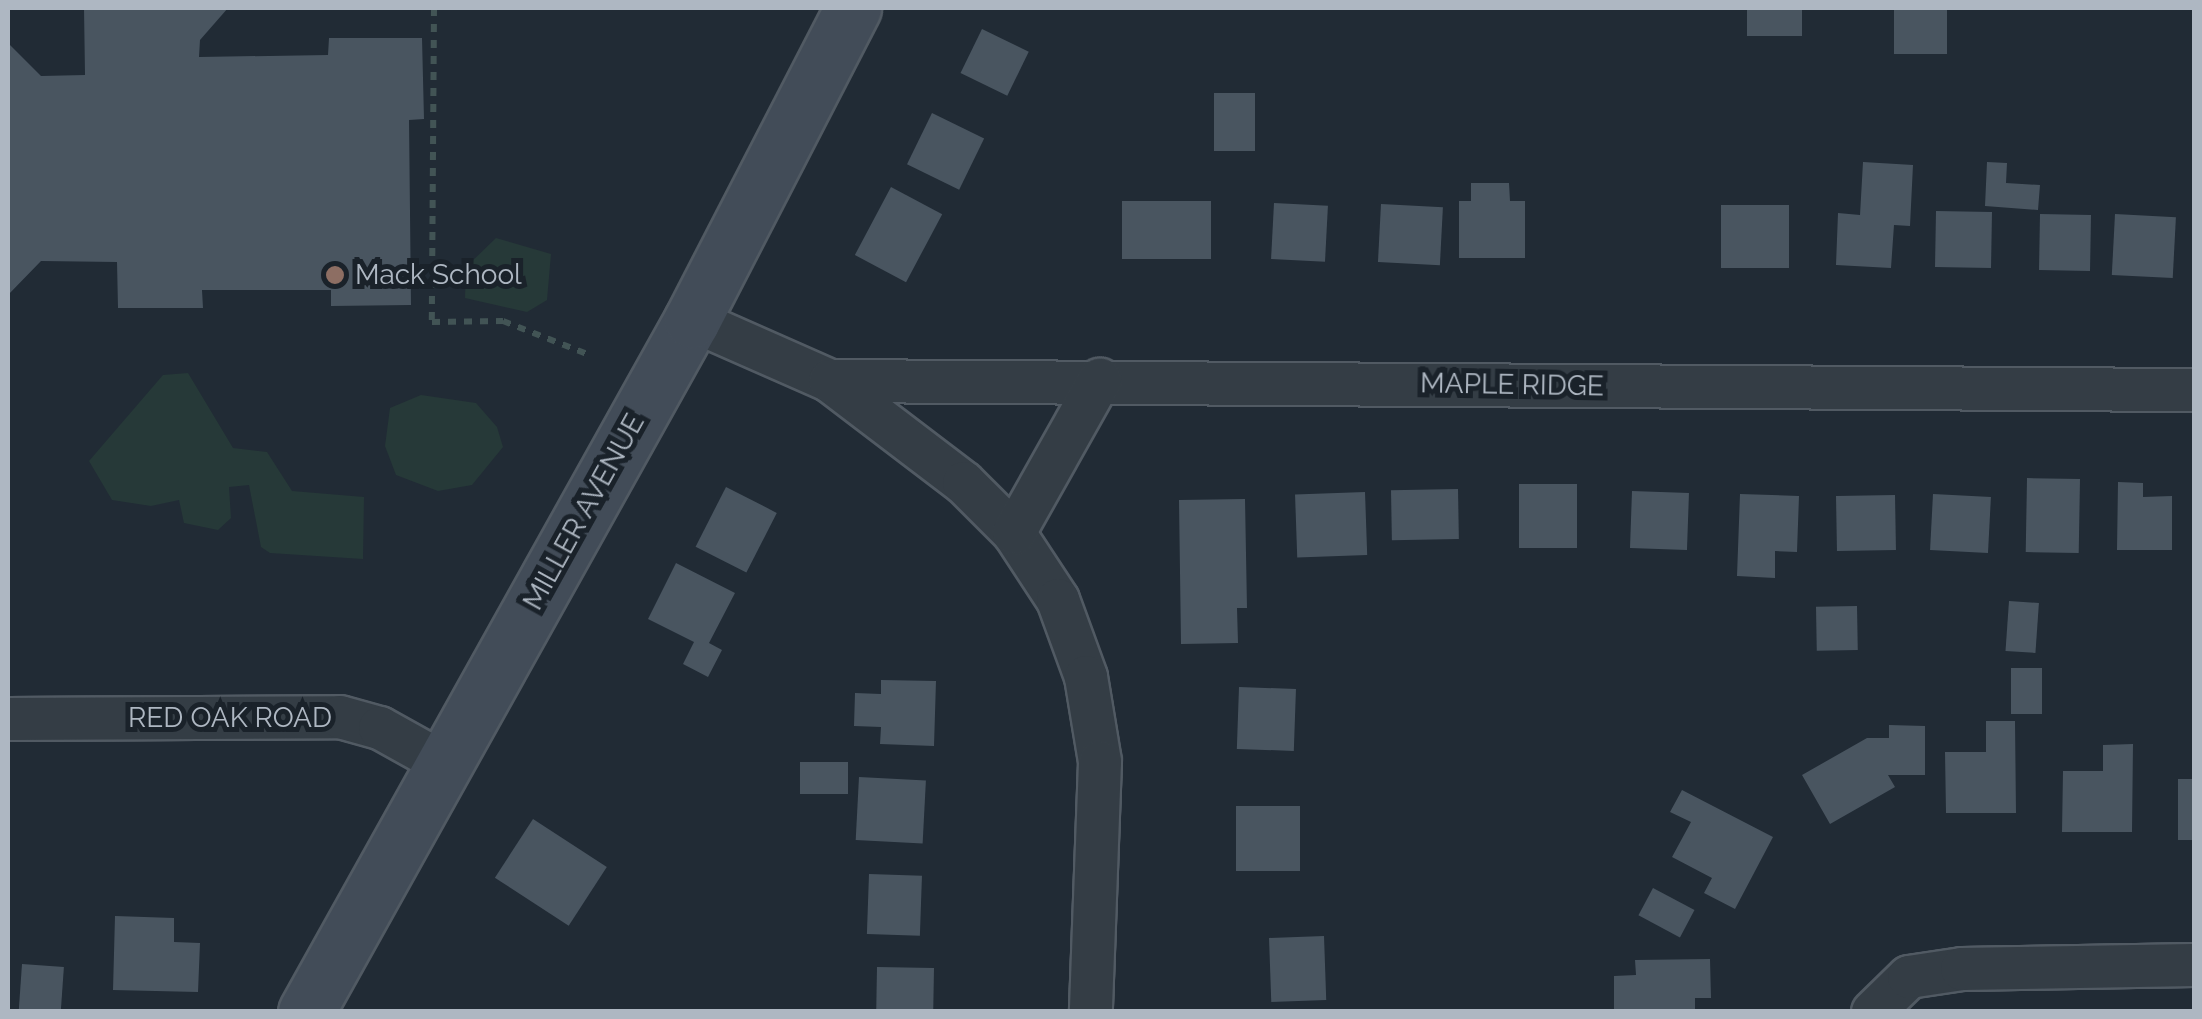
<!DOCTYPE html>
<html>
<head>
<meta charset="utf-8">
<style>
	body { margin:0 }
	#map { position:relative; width:2202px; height:1019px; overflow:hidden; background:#212b35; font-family:Raleway,sans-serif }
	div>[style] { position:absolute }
	.green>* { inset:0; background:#263938 }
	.building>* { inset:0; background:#495560; transform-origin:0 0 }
	.path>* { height:6px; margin-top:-3px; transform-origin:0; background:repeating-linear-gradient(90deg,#425455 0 8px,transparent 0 16px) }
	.roads { filter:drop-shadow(2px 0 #515a63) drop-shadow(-2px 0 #515a63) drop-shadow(0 2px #515a63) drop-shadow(0 -2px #515a63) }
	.minor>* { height:42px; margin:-21px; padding:0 21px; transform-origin:21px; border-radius:21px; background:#343d45 }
	.secondary>* { height:55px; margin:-27.5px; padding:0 27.5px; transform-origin:27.5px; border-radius:27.5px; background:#424c58 }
	.dots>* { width:28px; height:28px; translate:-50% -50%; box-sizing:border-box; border:5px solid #1a222a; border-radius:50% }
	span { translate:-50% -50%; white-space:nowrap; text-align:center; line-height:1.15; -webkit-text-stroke:10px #1a222a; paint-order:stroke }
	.poi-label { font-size:28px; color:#aeb7c2 }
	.left { translate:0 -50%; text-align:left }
	.street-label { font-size:28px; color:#aeb7c2 }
	.frame { position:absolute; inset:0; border:10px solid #aeb7c2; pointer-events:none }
</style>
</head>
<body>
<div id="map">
	<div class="green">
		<i style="clip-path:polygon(496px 238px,551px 254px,547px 300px,527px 312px,465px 298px,466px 267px)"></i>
		<i style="clip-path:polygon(188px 373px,233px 448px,267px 452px,292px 491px,364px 497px,363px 559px,270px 553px,261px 547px,249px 485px,229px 487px,231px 518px,218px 530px,184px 523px,179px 500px,151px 506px,112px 500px,89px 461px,163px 375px)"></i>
		<i style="clip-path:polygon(421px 395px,476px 403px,497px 427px,503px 447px,472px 485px,438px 491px,396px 475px,385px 446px,390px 408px)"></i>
	</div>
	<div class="building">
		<i style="clip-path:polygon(84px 8px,228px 8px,200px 40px,199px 57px,328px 55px,329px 38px,422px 38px,424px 119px,409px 120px,411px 305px,331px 306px,331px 290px,202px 290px,203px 308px,118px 308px,117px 262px,41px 261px,8px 295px,8px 43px,41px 76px,85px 75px)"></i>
		<i style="left:1747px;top:8px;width:55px;height:28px"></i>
		<i style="left:1894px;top:8px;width:53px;height:46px"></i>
		<i style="left:982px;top:29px;width:52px;height:49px;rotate:26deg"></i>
		<i style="left:1255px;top:93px;width:58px;height:41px;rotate:90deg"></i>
		<i style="left:932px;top:113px;width:58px;height:57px;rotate:26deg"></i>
		<i style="clip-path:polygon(1863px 162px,1913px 165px,1910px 226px,1894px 225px,1891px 268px,1836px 265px,1838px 213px,1860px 215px)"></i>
		<i style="clip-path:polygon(1987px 162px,2007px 163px,2006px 183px,2040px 185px,2038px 210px,1985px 206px)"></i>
		<i style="clip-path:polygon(1471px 183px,1509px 183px,1510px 201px,1525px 201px,1525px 258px,1459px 258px,1459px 201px,1471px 201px)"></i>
		<i style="left:891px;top:187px;width:58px;height:77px;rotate:28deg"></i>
		<i style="left:1211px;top:201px;width:58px;height:89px;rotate:90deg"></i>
		<i style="left:1274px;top:203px;width:54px;height:56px;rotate:3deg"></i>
		<i style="left:1381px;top:204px;width:62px;height:58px;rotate:3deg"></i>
		<i style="left:1721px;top:205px;width:68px;height:63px"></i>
		<i style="left:1936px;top:211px;width:56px;height:56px;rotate:1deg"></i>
		<i style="left:2040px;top:214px;width:51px;height:56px;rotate:1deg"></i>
		<i style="left:2115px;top:214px;width:61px;height:61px;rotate:3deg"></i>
		<i style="left:2080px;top:479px;width:74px;height:53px;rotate:91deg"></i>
		<i style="clip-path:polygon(2118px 482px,2143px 483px,2143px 497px,2172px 496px,2172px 550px,2117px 550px)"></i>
		<i style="left:1519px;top:484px;width:58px;height:64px"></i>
		<i style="left:726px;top:487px;width:57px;height:67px;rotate:27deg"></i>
		<i style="left:1458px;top:489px;width:50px;height:67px;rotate:89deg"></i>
		<i style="left:1632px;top:491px;width:57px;height:57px;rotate:2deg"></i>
		<i style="left:1365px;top:492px;width:63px;height:70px;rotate:88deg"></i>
		<i style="clip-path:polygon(1740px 494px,1799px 496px,1797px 552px,1775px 551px,1775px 578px,1737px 576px)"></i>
		<i style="left:1933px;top:494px;width:58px;height:56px;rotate:3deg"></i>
		<i style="left:1895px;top:495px;width:55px;height:59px;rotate:89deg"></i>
		<i style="clip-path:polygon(1245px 499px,1247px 608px,1237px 608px,1238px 643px,1181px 644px,1179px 500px)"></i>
		<i style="clip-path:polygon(676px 563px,735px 593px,709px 643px,722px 650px,708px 677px,683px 664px,694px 642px,648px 619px)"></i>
		<i style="left:2009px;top:601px;width:30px;height:50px;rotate:4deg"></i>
		<i style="left:1857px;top:606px;width:44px;height:41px;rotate:89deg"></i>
		<i style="left:2011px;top:668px;width:31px;height:46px"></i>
		<i style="clip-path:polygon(881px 680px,936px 681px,934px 746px,880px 744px,881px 727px,854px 726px,855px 693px,881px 694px)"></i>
		<i style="left:1239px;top:687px;width:57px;height:62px;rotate:2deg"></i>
		<i style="clip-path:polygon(1986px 721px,2015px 721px,2016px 813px,1946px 813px,1945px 752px,1986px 752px)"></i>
		<i style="clip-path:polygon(1889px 725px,1925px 726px,1925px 775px,1888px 775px,1895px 787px,1830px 824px,1802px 775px,1867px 738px,1889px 738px)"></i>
		<i style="clip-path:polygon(2133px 744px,2132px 832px,2062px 832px,2063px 771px,2103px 771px,2103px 745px)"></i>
		<i style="left:800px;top:762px;width:48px;height:32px"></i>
		<i style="left:859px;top:777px;width:67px;height:63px;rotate:3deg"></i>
		<i style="left:2178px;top:779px;width:16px;height:61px"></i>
		<i style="clip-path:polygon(1682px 790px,1773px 837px,1735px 909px,1704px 893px,1712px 878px,1672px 857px,1691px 822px,1670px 812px)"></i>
		<i style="left:1236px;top:806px;width:64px;height:65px"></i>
		<i style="left:533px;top:819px;width:88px;height:70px;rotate:33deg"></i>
		<i style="left:869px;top:874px;width:53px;height:60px;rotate:2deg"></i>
		<i style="left:1653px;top:888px;width:47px;height:31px;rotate:28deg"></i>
		<i style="clip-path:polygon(115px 916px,174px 918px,174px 942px,200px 943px,198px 992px,113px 990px)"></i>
		<i style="left:1324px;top:936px;width:64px;height:55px;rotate:88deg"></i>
		<i style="clip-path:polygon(1710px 959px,1711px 998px,1695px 998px,1695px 1012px,1614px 1012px,1614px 976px,1636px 975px,1635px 960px)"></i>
		<i style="left:22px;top:964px;width:42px;height:48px;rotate:4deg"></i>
		<i style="left:877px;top:967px;width:57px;height:45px;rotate:1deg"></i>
	</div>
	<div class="path">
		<i style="left:434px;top:8px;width:314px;rotate:90.4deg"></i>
		<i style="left:432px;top:322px;width:71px;rotate:-0.8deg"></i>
		<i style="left:503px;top:321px;width:90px;rotate:21.4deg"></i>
	</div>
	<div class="roads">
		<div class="minor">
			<i style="left:692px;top:320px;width:151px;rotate:23.8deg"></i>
			<i style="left:830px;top:381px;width:168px;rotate:37.3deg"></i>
			<i style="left:964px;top:483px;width:71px;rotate:45deg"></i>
			<i style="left:1014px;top:533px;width:80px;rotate:56.7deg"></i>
			<i style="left:1058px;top:600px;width:82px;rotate:70deg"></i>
			<i style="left:1086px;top:677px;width:86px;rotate:80.6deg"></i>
			<i style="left:1100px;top:762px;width:250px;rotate:92.1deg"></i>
			<i style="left:830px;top:381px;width:1364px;rotate:0.38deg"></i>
			<i style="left:1014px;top:533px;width:176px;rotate:-60.7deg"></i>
			<i style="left:8px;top:719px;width:332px;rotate:-0.3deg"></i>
			<i style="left:340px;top:717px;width:41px;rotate:15.4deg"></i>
			<i style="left:380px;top:728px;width:72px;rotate:29.1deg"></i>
			<i style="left:1873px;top:1012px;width:50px;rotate:-44.2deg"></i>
			<i style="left:1909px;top:977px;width:54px;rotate:-8.6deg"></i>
			<i style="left:1962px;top:969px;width:232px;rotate:-1deg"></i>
		</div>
		<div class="secondary">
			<i style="left:306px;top:1012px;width:792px;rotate:-60.85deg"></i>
			<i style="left:692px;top:320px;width:351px;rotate:-62.7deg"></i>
		</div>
	</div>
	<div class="dots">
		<i style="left:335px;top:275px;background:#8d6e63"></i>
	</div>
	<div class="poi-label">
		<span class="left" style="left:355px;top:275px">Mack School</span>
	</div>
	<div class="street-label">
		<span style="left:1512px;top:385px;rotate:1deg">MAPLE RIDGE</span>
		<span style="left:584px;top:512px;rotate:-61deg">MILLER AVENUE</span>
		<span style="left:230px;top:718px">RED OAK ROAD</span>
	</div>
	<div class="frame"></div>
</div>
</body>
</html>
